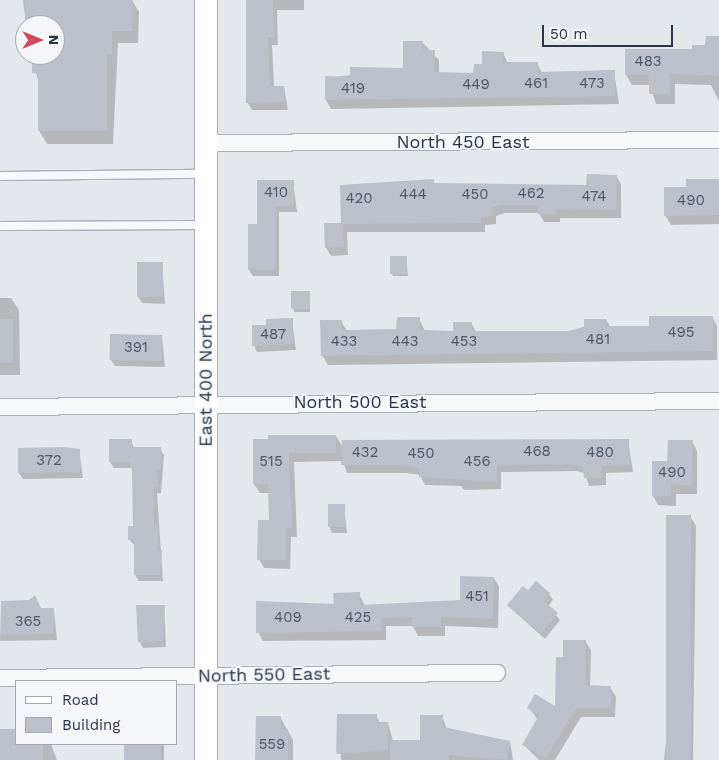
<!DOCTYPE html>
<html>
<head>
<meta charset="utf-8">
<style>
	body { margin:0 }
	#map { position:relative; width:719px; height:760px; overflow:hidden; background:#e4e7ec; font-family:"Work Sans",sans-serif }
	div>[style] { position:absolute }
	.shadow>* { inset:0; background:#0003; transform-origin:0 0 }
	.building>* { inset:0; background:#bbc0ca; transform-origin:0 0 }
	.roads { filter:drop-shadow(1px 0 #a9aeb7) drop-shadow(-1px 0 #a9aeb7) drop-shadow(0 1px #a9aeb7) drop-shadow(0 -1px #a9aeb7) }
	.service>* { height:8px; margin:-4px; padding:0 4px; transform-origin:4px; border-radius:4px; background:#f7f8fa }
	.minor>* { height:16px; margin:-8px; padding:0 8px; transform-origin:8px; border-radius:8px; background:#f7f8fa }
	.secondary>* { height:22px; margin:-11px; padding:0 11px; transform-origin:11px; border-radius:11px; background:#fff }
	span { translate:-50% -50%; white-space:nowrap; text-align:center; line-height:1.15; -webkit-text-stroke:4px #f4f6f9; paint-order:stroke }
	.number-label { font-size:15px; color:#4f5766 }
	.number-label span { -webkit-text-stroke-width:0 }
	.street-label { font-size:18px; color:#2b3445 }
	.legend { position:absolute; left:15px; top:680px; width:162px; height:65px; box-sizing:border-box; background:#f4f6f9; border:1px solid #a4a8b1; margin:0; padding:6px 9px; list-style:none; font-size:15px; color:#2b3445 }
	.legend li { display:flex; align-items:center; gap:10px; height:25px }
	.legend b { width:25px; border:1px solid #a4a8b1 }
	.north { position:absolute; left:15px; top:15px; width:50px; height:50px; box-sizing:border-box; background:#f4f6f9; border:1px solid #a4a8b1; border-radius:50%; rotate:90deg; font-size:14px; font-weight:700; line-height:20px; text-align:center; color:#2b3445 }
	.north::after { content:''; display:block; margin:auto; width:18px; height:22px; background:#d1495b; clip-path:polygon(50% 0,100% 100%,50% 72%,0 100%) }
	.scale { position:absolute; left:542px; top:25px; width:131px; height:22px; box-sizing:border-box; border:2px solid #2b3445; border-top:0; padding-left:6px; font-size:15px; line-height:18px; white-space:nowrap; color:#2b3445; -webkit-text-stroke:4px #f4f6f9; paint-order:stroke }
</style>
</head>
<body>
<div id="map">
	<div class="shadow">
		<i style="clip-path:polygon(23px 0,132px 0,139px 12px,138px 43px,118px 43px,113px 144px,47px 144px,39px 131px,39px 83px,31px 55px,55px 55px,55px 25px,26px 25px)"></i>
		<i style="clip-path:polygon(247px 0,304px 0,304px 10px,277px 10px,278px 45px,272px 45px,274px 87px,284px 87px,288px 110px,252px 110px,247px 102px)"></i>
		<i style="clip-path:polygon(719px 38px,719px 101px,711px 85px,675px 84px,675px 104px,656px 104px,650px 85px,632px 85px,626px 75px,626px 50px,693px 50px)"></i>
		<i style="clip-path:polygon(422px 42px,439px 60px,439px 73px,475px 74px,503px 53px,508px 64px,537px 63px,542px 73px,614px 72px,619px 104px,331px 109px,326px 100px,327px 78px,404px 69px)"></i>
		<i style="clip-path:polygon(616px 176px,621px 184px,621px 218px,560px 218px,560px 222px,544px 222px,539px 213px,505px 213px,496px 216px,496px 224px,485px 225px,485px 232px,347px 232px,348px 255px,331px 256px,326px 247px,342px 224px,433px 181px,436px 185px,588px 186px)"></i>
		<i style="clip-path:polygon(719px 180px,719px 224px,671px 225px,665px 215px,687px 188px)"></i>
		<i style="clip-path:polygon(293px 181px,297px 212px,279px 212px,279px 276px,253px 276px,249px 270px,258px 225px)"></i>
		<i style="clip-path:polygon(406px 257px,408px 276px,393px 276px,392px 274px)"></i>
		<i style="clip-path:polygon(162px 263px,165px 304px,142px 303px,138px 297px)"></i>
		<i style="clip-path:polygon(292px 293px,309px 293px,310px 312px,294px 312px)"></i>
		<i style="clip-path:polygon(0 298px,11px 298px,19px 310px,20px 375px,0 375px)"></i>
		<i style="clip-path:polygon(712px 317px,717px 326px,717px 360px,328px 365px,322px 355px,341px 321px,347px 331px,398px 330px,419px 319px,425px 331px,454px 332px,471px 323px,476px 332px,568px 332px,606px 320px,611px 328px,650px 327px)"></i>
		<i style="clip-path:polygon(292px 320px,296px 350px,257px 352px,254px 345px,268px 326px)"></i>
		<i style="clip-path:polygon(162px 337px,165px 367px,115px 366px,111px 360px)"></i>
		<i style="clip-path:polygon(336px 436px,343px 448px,628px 441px,633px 472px,606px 473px,606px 485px,589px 486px,585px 473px,576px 471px,501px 472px,501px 489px,464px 490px,461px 486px,425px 485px,420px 475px,406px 473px,347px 473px,343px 461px,294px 462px,297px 537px,291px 537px,290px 569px,264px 568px,259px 559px,270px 521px,270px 493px,260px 493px,254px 484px,254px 440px)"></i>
		<i style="clip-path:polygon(131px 441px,135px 449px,160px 449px,164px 455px,161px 493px,157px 493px,163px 581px,139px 581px,135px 575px,135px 546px,130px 540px,135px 527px,132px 468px,114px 468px,110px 462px)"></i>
		<i style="clip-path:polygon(692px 441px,697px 451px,697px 494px,676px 494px,676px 506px,658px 505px,653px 496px,669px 462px)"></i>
		<i style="clip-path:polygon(79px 450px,83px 478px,23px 479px,19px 473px)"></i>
		<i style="clip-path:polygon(344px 505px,347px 533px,332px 533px,329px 526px)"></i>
		<i style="clip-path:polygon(690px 516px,696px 526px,693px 760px,664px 760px)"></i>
		<i style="clip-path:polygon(494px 578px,499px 587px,498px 628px,445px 626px,445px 636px,418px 636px,413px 626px,386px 626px,386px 640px,263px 641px,258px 632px,359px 594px,365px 606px,461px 601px)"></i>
		<i style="clip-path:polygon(528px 592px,549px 594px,553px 600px,548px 606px,560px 620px,545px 639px,508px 606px)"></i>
		<i style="clip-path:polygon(164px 606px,166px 647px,143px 648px,139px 641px)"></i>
		<i style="clip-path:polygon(1px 607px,54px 610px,57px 640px,0 641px)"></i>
		<i style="clip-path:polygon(585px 641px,591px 650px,590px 687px,610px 687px,616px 697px,615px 717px,581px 717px,555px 760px,539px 760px,524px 745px,538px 720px,529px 708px,556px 708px,564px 658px)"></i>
		<i style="clip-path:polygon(338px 715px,376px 716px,380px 723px,388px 723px,393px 741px,422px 741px,442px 716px,447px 729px,510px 742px,513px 760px,341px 760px)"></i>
		<i style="clip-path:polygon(280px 717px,293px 740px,293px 760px,257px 760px)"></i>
		<i style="clip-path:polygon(0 730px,16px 730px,16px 744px,51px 744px,57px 760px,0 760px)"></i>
		<i style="left:124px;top:744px;width:40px;height:16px"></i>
	</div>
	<div class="building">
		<i style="clip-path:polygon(25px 0,132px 0,132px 31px,112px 31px,112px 54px,107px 54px,107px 131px,38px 131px,38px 73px,32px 73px,32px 55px,55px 55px,55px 25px,25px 25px)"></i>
		<i style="clip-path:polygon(246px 0,273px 0,274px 37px,268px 37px,270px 86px,284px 86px,285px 102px,246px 103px)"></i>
		<i style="clip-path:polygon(706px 36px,719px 36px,719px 76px,670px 74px,670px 94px,649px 94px,649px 75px,625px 75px,625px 49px,692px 49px,692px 45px,705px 45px)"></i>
		<i style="clip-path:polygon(403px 41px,423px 41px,423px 50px,435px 50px,435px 72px,473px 73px,474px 64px,482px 64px,482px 51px,504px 52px,503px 62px,538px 62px,538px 72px,615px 70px,615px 96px,325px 100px,325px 76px,350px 77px,350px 67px,403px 68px)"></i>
		<i style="clip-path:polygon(587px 174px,617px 175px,616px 210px,556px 209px,556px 214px,538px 214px,538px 205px,500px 205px,492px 208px,492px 216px,481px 217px,481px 223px,343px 224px,344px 247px,325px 248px,324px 223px,341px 223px,340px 185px,434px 179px,434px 183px,586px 185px)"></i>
		<i style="clip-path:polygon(686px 179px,719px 179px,719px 215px,664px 216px,664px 187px,686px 187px)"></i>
		<i style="clip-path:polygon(257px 180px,294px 180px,294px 206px,276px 206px,276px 270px,248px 270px,248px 224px,257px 224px)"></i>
		<i style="left:390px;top:256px;width:17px;height:18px"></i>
		<i style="left:137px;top:262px;width:26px;height:35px"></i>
		<i style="left:291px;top:291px;width:19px;height:18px"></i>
		<i style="clip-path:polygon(649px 316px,713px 316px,713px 351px,321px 356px,320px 320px,342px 320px,342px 330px,396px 329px,397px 317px,420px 317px,420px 330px,453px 331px,453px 322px,472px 322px,472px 331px,568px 331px,584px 327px,584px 319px,607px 319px,607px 326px,649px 326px)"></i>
		<i style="clip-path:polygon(293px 318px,293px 344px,252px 346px,252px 325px,266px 325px,266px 319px)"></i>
		<i style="left:0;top:319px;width:13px;height:44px"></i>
		<i style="left:110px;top:334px;width:52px;height:26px;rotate:1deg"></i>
		<i style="clip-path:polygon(268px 435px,336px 435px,336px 453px,289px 453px,292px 528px,286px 528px,286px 560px,257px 560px,258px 520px,269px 520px,268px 484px,253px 484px,253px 439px,268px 439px)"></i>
		<i style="clip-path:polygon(109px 439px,132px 439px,132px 447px,161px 447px,161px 469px,157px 469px,158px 487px,154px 487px,154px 526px,158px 526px,158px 550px,162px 550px,160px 575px,134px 575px,134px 540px,128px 540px,128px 526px,133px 526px,132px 471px,130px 462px,109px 462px)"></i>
		<i style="clip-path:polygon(629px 439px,630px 465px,602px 466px,602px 478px,584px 478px,583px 467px,571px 464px,497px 465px,497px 482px,419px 477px,419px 468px,401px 465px,341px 465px,342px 440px)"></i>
		<i style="clip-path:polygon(668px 440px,693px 440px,692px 485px,671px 484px,671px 496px,652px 496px,652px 461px,667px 461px)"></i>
		<i style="clip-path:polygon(64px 447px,80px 449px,80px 472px,18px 473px,18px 448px)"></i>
		<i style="left:328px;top:504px;width:17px;height:23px"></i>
		<i style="left:666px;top:515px;width:25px;height:245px"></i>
		<i style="clip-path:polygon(460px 576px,494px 577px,493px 619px,441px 617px,441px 627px,412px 627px,412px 617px,381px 618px,382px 631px,256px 633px,256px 601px,334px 604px,333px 593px,360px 592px,360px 605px,460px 600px)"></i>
		<i style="clip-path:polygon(536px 581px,550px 593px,544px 601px,558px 613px,541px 634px,507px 605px,523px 586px,528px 590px)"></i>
		<i style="clip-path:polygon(35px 595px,41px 608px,54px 608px,54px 634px,1px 635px,1px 601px,29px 600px)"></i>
		<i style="clip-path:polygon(136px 605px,165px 605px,163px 641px,138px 642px)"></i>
		<i style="clip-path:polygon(563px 640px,586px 640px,586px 685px,611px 686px,611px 708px,576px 708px,546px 758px,522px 745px,539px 715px,527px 708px,535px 694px,555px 706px,556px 657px,563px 657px)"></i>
		<i style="clip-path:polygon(337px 714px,377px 714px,377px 722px,388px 722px,388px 750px,336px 754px)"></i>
		<i style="clip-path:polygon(420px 715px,443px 715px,443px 727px,510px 741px,507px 760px,449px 755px,449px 760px,390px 760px,390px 740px,420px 740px)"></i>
		<i style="clip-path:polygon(256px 716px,281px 716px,281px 729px,288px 729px,288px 760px,255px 760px)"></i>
		<i style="clip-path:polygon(0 729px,16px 729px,16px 744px,43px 744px,43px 760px,0 760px)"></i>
		<i style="left:124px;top:744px;width:37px;height:16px"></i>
	</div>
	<div class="roads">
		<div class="service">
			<i style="left:0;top:176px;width:203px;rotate:-0.6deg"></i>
			<i style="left:0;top:226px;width:204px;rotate:-0.3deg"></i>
		</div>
		<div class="minor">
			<i style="left:208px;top:143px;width:511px;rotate:-0.34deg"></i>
			<i style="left:0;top:407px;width:719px;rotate:-0.48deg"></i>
			<i style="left:0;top:678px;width:497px;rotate:-0.6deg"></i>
		</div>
		<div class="secondary">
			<i style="left:206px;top:0;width:760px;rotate:90deg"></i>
		</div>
	</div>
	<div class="number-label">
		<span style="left:648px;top:62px">483</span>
		<span style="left:536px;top:84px">461</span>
		<span style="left:592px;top:84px">473</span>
		<span style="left:476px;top:85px">449</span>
		<span style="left:353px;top:89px">419</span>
		<span style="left:276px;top:193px">410</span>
		<span style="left:531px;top:194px">462</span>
		<span style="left:413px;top:195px">444</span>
		<span style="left:475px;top:195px">450</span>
		<span style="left:594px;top:197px">474</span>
		<span style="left:359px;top:199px">420</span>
		<span style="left:691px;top:201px">490</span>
		<span style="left:681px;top:333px">495</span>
		<span style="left:273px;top:335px">487</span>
		<span style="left:598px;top:340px">481</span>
		<span style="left:344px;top:342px">433</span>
		<span style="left:405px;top:342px">443</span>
		<span style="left:464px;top:342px">453</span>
		<span style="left:136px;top:348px">391</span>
		<span style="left:537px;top:452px">468</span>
		<span style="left:365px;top:453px">432</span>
		<span style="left:600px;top:453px">480</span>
		<span style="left:421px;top:454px">450</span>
		<span style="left:49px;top:461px">372</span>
		<span style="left:271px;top:462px">515</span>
		<span style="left:477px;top:462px">456</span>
		<span style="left:672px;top:473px">490</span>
		<span style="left:477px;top:597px">451</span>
		<span style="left:288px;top:618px">409</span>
		<span style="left:358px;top:618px">425</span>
		<span style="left:28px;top:622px">365</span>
		<span style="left:272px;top:745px">559</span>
	</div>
	<div class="street-label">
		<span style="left:463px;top:142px">North 450 East</span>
		<span style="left:206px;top:380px;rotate:-90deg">East 400 North</span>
		<span style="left:360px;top:402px">North 500 East</span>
		<span style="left:264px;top:675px;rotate:-1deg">North 550 East</span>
	</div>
	<ul class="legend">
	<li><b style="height:6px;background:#fff"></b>Road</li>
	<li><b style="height:14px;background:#bbc0ca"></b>Building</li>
	</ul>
	<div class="north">N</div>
	<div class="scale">50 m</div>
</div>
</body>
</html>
